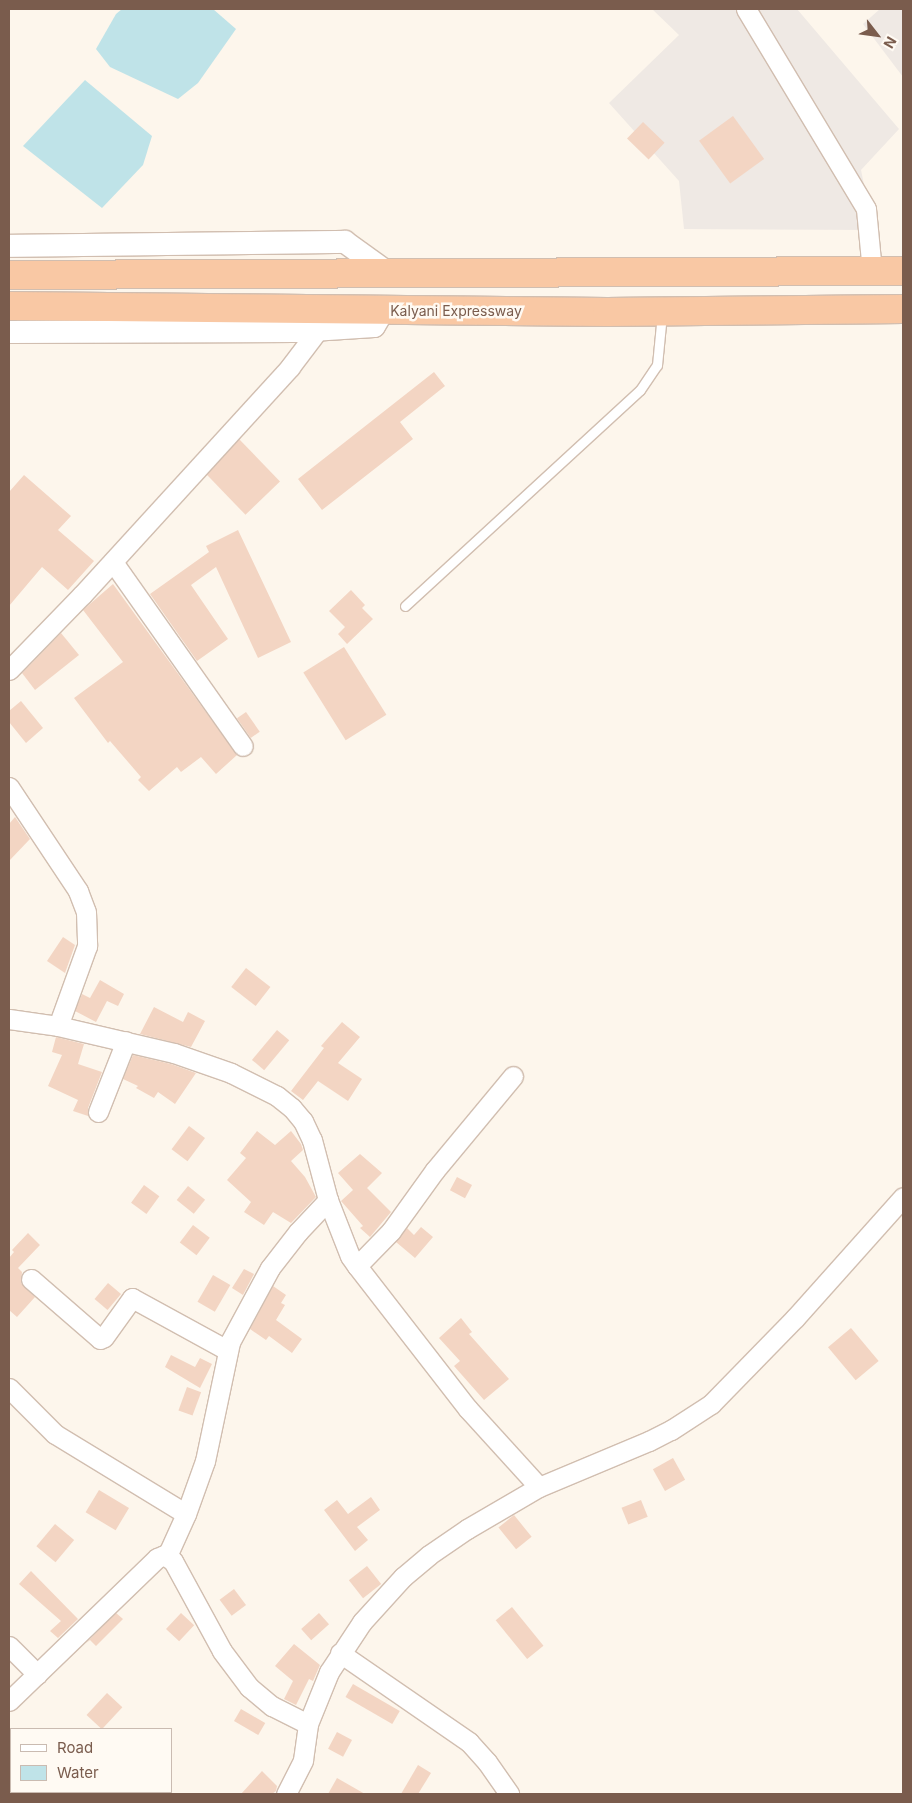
<!DOCTYPE html>
<html>
<head>
<meta charset="utf-8">
<style>
	body { margin:0 }
	#map { position:relative; width:912px; height:1803px; overflow:hidden; background:#fdf6ec; font-family:Inter,sans-serif }
	div>[style] { position:absolute }
	.industrial>* { inset:0; background:#efe9e4 }
	.water>* { inset:0; background:#bfe3e8 }
	.building>* { inset:0; background:#f3d5c3; transform-origin:0 0 }
	.roads { filter:drop-shadow(1px 0 #d1beb0) drop-shadow(-1px 0 #d1beb0) drop-shadow(0 1px #d1beb0) drop-shadow(0 -1px #d1beb0) }
	.service>* { height:9px; margin:-4.5px; padding:0 4.5px; transform-origin:4.5px; border-radius:4.5px; background:#fff }
	.minor>* { height:19px; margin:-9.5px; padding:0 9.5px; transform-origin:9.5px; border-radius:9.5px; background:#fff }
	.tertiary>* { height:22px; margin:-11px; padding:0 11px; transform-origin:11px; border-radius:11px; background:#fff }
	.trunk>* { height:28px; margin:-14px; padding:0 14px; transform-origin:14px; border-radius:14px; background:#f9c8a4 }
	span { translate:-50% -50%; white-space:nowrap; text-align:center; line-height:1.15; -webkit-text-stroke:5px #fffaf3; paint-order:stroke }
	.street-label { font-size:14px; color:#7a5c4d }
	.frame { position:absolute; inset:0; border:10px solid #7a5c4d; pointer-events:none }
	.legend { position:absolute; left:10px; top:1728px; width:162px; height:65px; box-sizing:border-box; background:#fffaf3; border:1px solid #cabbb1; margin:0; padding:6px 9px; list-style:none; font-size:15px; color:#7a5c4d }
	.legend li { display:flex; align-items:center; gap:10px; height:25px }
	.legend b { width:25px; border:1px solid #cabbb1 }
	.north { position:absolute; left:852px; top:10px; width:50px; height:50px; -webkit-text-stroke:4px #fffaf3; paint-order:stroke; rotate:120deg; font-size:14px; font-weight:700; line-height:20px; text-align:center; color:#7a5c4d }
	.north::after { content:''; display:block; margin:auto; width:18px; height:22px; background:#7a5c4d; clip-path:polygon(50% 0,100% 100%,50% 72%,0 100%) }
</style>
</head>
<body>
<div id="map">
	<div class="industrial">
		<i style="clip-path:polygon(652px 9px,797px 9px,899px 129px,861px 170px,873px 230px,684px 229px,679px 181px,609px 103px,679px 35px)"></i>
		<i style="clip-path:polygon(880px 9px,903px 9px,903px 77px,863px 24px)"></i>
	</div>
	<div class="water">
		<i style="clip-path:polygon(122px 9px,213px 9px,236px 29px,198px 83px,178px 99px,110px 67px,96px 49px,116px 14px)"></i>
		<i style="clip-path:polygon(85px 80px,152px 136px,143px 165px,102px 208px,23px 146px)"></i>
	</div>
	<div class="building">
		<i style="left:733px;top:116px;width:53px;height:42px;rotate:54deg"></i>
		<i style="left:643px;top:122px;width:30px;height:23px;rotate:44deg"></i>
		<i style="clip-path:polygon(434px 372px,445px 386px,400px 422px,413px 439px,322px 510px,298px 479px)"></i>
		<i style="left:239px;top:439px;width:59px;height:48px;rotate:46deg"></i>
		<i style="clip-path:polygon(24px 475px,71px 516px,58px 530px,94px 561px,68px 590px,42px 567px,9px 606px,9px 492px)"></i>
		<i style="clip-path:polygon(238px 530px,291px 642px,258px 658px,216px 567px,191px 585px,228px 639px,197px 661px,150px 594px,209px 552px,206px 546px)"></i>
		<i style="clip-path:polygon(113px 584px,237px 755px,216px 774px,201px 757px,181px 772px,177px 767px,149px 791px,138px 780px,141px 777px,110px 741px,108px 743px,74px 698px,123px 662px,83px 610px)"></i>
		<i style="clip-path:polygon(351px 590px,365px 605px,362px 608px,373px 619px,347px 644px,338px 634px,345px 627px,329px 611px)"></i>
		<i style="clip-path:polygon(61px 633px,79px 655px,35px 690px,22px 673px)"></i>
		<i style="left:344px;top:647px;width:80px;height:48px;rotate:58deg"></i>
		<i style="clip-path:polygon(21px 701px,43px 728px,26px 743px,9px 722px,9px 711px)"></i>
		<i style="left:246px;top:712px;width:24px;height:11px;rotate:55deg"></i>
		<i style="clip-path:polygon(15px 817px,30px 839px,9px 861px,9px 824px)"></i>
		<i style="clip-path:polygon(63px 937px,75px 945px,65px 973px,47px 961px)"></i>
		<i style="left:246px;top:968px;width:31px;height:24px;rotate:38deg"></i>
		<i style="clip-path:polygon(100px 980px,124px 994px,118px 1006px,107px 1001px,96px 1022px,75px 1011px,82px 994px,90px 998px)"></i>
		<i style="clip-path:polygon(154px 1007px,183px 1022px,188px 1012px,205px 1021px,191px 1047px,140px 1034px)"></i>
		<i style="clip-path:polygon(342px 1022px,360px 1037px,338px 1063px,362px 1079px,348px 1101px,318px 1081px,303px 1100px,291px 1091px,324px 1048px,321px 1046px)"></i>
		<i style="left:277px;top:1030px;width:16px;height:39px;rotate:40deg"></i>
		<i style="clip-path:polygon(56px 1037px,84px 1044px,78px 1064px,102px 1072px,88px 1108px,88px 1116px,73px 1111px,78px 1100px,48px 1086px,62px 1055px,52px 1052px)"></i>
		<i style="clip-path:polygon(133px 1055px,171px 1064px,196px 1073px,175px 1104px,158px 1092px,154px 1098px,136px 1088px,138px 1086px,123px 1079px)"></i>
		<i style="left:189px;top:1126px;width:20px;height:29px;rotate:37deg"></i>
		<i style="clip-path:polygon(257px 1131px,275px 1145px,291px 1131px,301px 1144px,303px 1150px,291px 1161px,305px 1177px,316px 1197px,291px 1223px,273px 1212px,264px 1225px,244px 1212px,251px 1202px,227px 1180px,246px 1158px,240px 1153px)"></i>
		<i style="clip-path:polygon(360px 1154px,382px 1173px,367px 1188px,391px 1212px,370px 1237px,360px 1228px,363px 1226px,341px 1201px,353px 1190px,338px 1173px)"></i>
		<i style="left:457px;top:1177px;width:17px;height:15px;rotate:28deg"></i>
		<i style="left:144px;top:1185px;width:19px;height:22px;rotate:36deg"></i>
		<i style="left:188px;top:1186px;width:22px;height:18px;rotate:39deg"></i>
		<i style="left:193px;top:1225px;width:21px;height:22px;rotate:37deg"></i>
		<i style="clip-path:polygon(421px 1227px,433px 1237px,415px 1258px,396px 1242px,407px 1228px,414px 1235px)"></i>
		<i style="clip-path:polygon(28px 1233px,40px 1245px,18px 1268px,22px 1272px,21px 1283px,35px 1297px,17px 1317px,9px 1310px,9px 1258px,14px 1252px,12px 1250px)"></i>
		<i style="clip-path:polygon(244px 1269px,254px 1274px,243px 1295px,232px 1288px)"></i>
		<i style="left:213px;top:1275px;width:20px;height:31px;rotate:30deg"></i>
		<i style="left:108px;top:1283px;width:17px;height:21px;rotate:40deg"></i>
		<i style="clip-path:polygon(273px 1286px,286px 1295px,281px 1303px,285px 1305px,276px 1320px,302px 1339px,292px 1353px,269px 1336px,266px 1340px,250px 1329px)"></i>
		<i style="clip-path:polygon(461px 1318px,472px 1332px,469px 1334px,509px 1379px,484px 1400px,454px 1366px,460px 1361px,439px 1338px)"></i>
		<i style="left:851px;top:1328px;width:43px;height:30px;rotate:50deg"></i>
		<i style="clip-path:polygon(171px 1355px,195px 1367px,200px 1358px,212px 1364px,200px 1388px,165px 1367px)"></i>
		<i style="left:187px;top:1387px;width:15px;height:25px;rotate:20deg"></i>
		<i style="left:673px;top:1458px;width:25px;height:23px;rotate:61deg"></i>
		<i style="left:99px;top:1490px;width:35px;height:26px;rotate:31deg"></i>
		<i style="clip-path:polygon(371px 1497px,380px 1510px,357px 1527px,368px 1540px,355px 1551px,324px 1510px,337px 1500px,348px 1514px)"></i>
		<i style="left:641px;top:1500px;width:18px;height:21px;rotate:68deg"></i>
		<i style="left:514px;top:1515px;width:28px;height:20px;rotate:51deg"></i>
		<i style="left:55px;top:1524px;width:25px;height:29px;rotate:40deg"></i>
		<i style="left:367px;top:1566px;width:23px;height:23px;rotate:52deg"></i>
		<i style="clip-path:polygon(31px 1571px,78px 1619px,58px 1638px,50px 1631px,61px 1621px,19px 1584px)"></i>
		<i style="left:234px;top:1589px;width:20px;height:18px;rotate:53deg"></i>
		<i style="left:512px;top:1607px;width:50px;height:21px;rotate:51deg"></i>
		<i style="clip-path:polygon(116px 1613px,123px 1619px,96px 1646px,90px 1640px,86px 1643px)"></i>
		<i style="left:181px;top:1613px;width:18px;height:22px;rotate:43deg"></i>
		<i style="left:319px;top:1613px;width:15px;height:24px;rotate:48deg"></i>
		<i style="clip-path:polygon(294px 1644px,320px 1665px,313px 1681px,309px 1679px,296px 1705px,284px 1699px,293px 1681px,275px 1666px)"></i>
		<i style="left:353px;top:1684px;width:54px;height:15px;rotate:30deg"></i>
		<i style="left:107px;top:1693px;width:21px;height:30px;rotate:43deg"></i>
		<i style="left:241px;top:1709px;width:28px;height:14px;rotate:30deg"></i>
		<i style="left:337px;top:1732px;width:17px;height:19px;rotate:28deg"></i>
		<i style="clip-path:polygon(418px 1765px,431px 1773px,418px 1794px,401px 1794px)"></i>
		<i style="clip-path:polygon(262px 1771px,277px 1786px,276px 1791px,272px 1794px,241px 1794px)"></i>
		<i style="clip-path:polygon(337px 1778px,365px 1794px,328px 1794px)"></i>
	</div>
	<div class="roads">
		<div class="service">
			<i style="left:405px;top:606px;width:319px;rotate:-42.6deg"></i>
			<i style="left:640px;top:390px;width:30px;rotate:-56deg"></i>
			<i style="left:657px;top:365px;width:51px;rotate:-84.4deg"></i>
		</div>
		<div class="minor">
			<i style="left:746px;top:9px;width:233px;rotate:59deg"></i>
			<i style="left:866px;top:209px;width:62px;rotate:84.5deg"></i>
			<i style="left:113px;top:562px;width:225px;rotate:54.8deg"></i>
			<i style="left:9px;top:670px;width:105px;rotate:-45.8deg"></i>
			<i style="left:82px;top:595px;width:309px;rotate:-47.6deg"></i>
			<i style="left:290px;top:367px;width:46px;rotate:-52.9deg"></i>
			<i style="left:9px;top:787px;width:125px;rotate:56.4deg"></i>
			<i style="left:78px;top:891px;width:22px;rotate:69deg"></i>
			<i style="left:86px;top:912px;width:34px;rotate:88deg"></i>
			<i style="left:87px;top:946px;width:85px;rotate:109.9deg"></i>
			<i style="left:9px;top:1019px;width:49px;rotate:8.1deg"></i>
			<i style="left:58px;top:1026px;width:119px;rotate:13.1deg"></i>
			<i style="left:174px;top:1053px;width:60px;rotate:19.3deg"></i>
			<i style="left:231px;top:1073px;width:51px;rotate:26.6deg"></i>
			<i style="left:277px;top:1096px;width:19px;rotate:39deg"></i>
			<i style="left:292px;top:1108px;width:17px;rotate:50deg"></i>
			<i style="left:303px;top:1121px;width:21px;rotate:65deg"></i>
			<i style="left:312px;top:1140px;width:62px;rotate:75.1deg"></i>
			<i style="left:328px;top:1200px;width:60px;rotate:68.6deg"></i>
			<i style="left:350px;top:1256px;width:12px;rotate:55deg"></i>
			<i style="left:357px;top:1266px;width:181px;rotate:52.2deg"></i>
			<i style="left:468px;top:1409px;width:105px;rotate:47.7deg"></i>
			<i style="left:98px;top:1112px;width:76px;rotate:-68.5deg"></i>
			<i style="left:357px;top:1266px;width:49px;rotate:-45.8deg"></i>
			<i style="left:391px;top:1231px;width:75px;rotate:-54.2deg"></i>
			<i style="left:435px;top:1170px;width:122px;rotate:-50.3deg"></i>
			<i style="left:31px;top:1279px;width:91px;rotate:41deg"></i>
			<i style="left:100px;top:1339px;width:4px;rotate:-27deg"></i>
			<i style="left:104px;top:1337px;width:48px;rotate:-54.3deg"></i>
			<i style="left:132px;top:1298px;width:108px;rotate:28.7deg"></i>
			<i style="left:9px;top:1388px;width:65px;rotate:45deg"></i>
			<i style="left:55px;top:1434px;width:153px;rotate:31.4deg"></i>
			<i style="left:167px;top:1556px;width:46px;rotate:-65.7deg"></i>
			<i style="left:186px;top:1514px;width:56px;rotate:-70.3deg"></i>
			<i style="left:205px;top:1461px;width:122px;rotate:-78.1deg"></i>
			<i style="left:230px;top:1342px;width:84px;rotate:-61.6deg"></i>
			<i style="left:270px;top:1268px;width:46px;rotate:-52.1deg"></i>
			<i style="left:298px;top:1232px;width:44px;rotate:-46.8deg"></i>
			<i style="left:9px;top:1646px;width:40px;rotate:45deg"></i>
			<i style="left:340px;top:1653px;width:157px;rotate:34.6deg"></i>
			<i style="left:469px;top:1742px;width:27px;rotate:48deg"></i>
			<i style="left:487px;top:1762px;width:39px;rotate:55deg"></i>
			<i style="left:9px;top:1701px;width:206px;rotate:-44deg"></i>
			<i style="left:157px;top:1558px;width:8px;rotate:-23deg"></i>
			<i style="left:164px;top:1555px;width:11px;rotate:34deg"></i>
			<i style="left:173px;top:1561px;width:102px;rotate:61.4deg"></i>
			<i style="left:222px;top:1651px;width:45px;rotate:53.1deg"></i>
			<i style="left:249px;top:1687px;width:30px;rotate:40deg"></i>
			<i style="left:272px;top:1706px;width:40px;rotate:26.6deg"></i>
			<i style="left:286px;top:1794px;width:38px;rotate:-63deg"></i>
			<i style="left:303px;top:1760px;width:36px;rotate:-82deg"></i>
			<i style="left:308px;top:1724px;width:56px;rotate:-68deg"></i>
			<i style="left:329px;top:1672px;width:60px;rotate:-56.6deg"></i>
			<i style="left:362px;top:1622px;width:61px;rotate:-47.7deg"></i>
			<i style="left:403px;top:1577px;width:34px;rotate:-40deg"></i>
			<i style="left:429px;top:1555px;width:46px;rotate:-34.4deg"></i>
			<i style="left:467px;top:1529px;width:83px;rotate:-30.3deg"></i>
			<i style="left:539px;top:1487px;width:119px;rotate:-22.7deg"></i>
			<i style="left:649px;top:1441px;width:25px;rotate:-27deg"></i>
			<i style="left:671px;top:1430px;width:48px;rotate:-33deg"></i>
			<i style="left:711px;top:1404px;width:120px;rotate:-45.7deg"></i>
			<i style="left:795px;top:1318px;width:162px;rotate:-48.2deg"></i>
		</div>
		<div class="tertiary">
			<i style="left:9px;top:246px;width:336px;rotate:-0.7deg"></i>
			<i style="left:345px;top:242px;width:53px;rotate:35.8deg"></i>
			<i style="left:9px;top:332px;width:288px;rotate:-0.2deg"></i>
			<i style="left:297px;top:331px;width:77px;rotate:-3.7deg"></i>
			<i style="left:374px;top:326px;width:17px;rotate:-59deg"></i>
		</div>
		<div class="trunk">
			<i style="left:9px;top:275px;width:894px;rotate:-0.26deg"></i>
			<i style="left:9px;top:306px;width:598px;rotate:0.57deg"></i>
			<i style="left:607px;top:312px;width:296px;rotate:-0.6deg"></i>
		</div>
	</div>
	<div class="street-label">
		<span style="left:456px;top:311px">Kalyani Expressway</span>
	</div>
	<div class="frame"></div>
	<ul class="legend">
	<li><b style="height:6px;background:#fff"></b>Road</li>
	<li><b style="height:14px;background:#bfe3e8"></b>Water</li>
	</ul>
	<div class="north">N</div>
</div>
</body>
</html>
